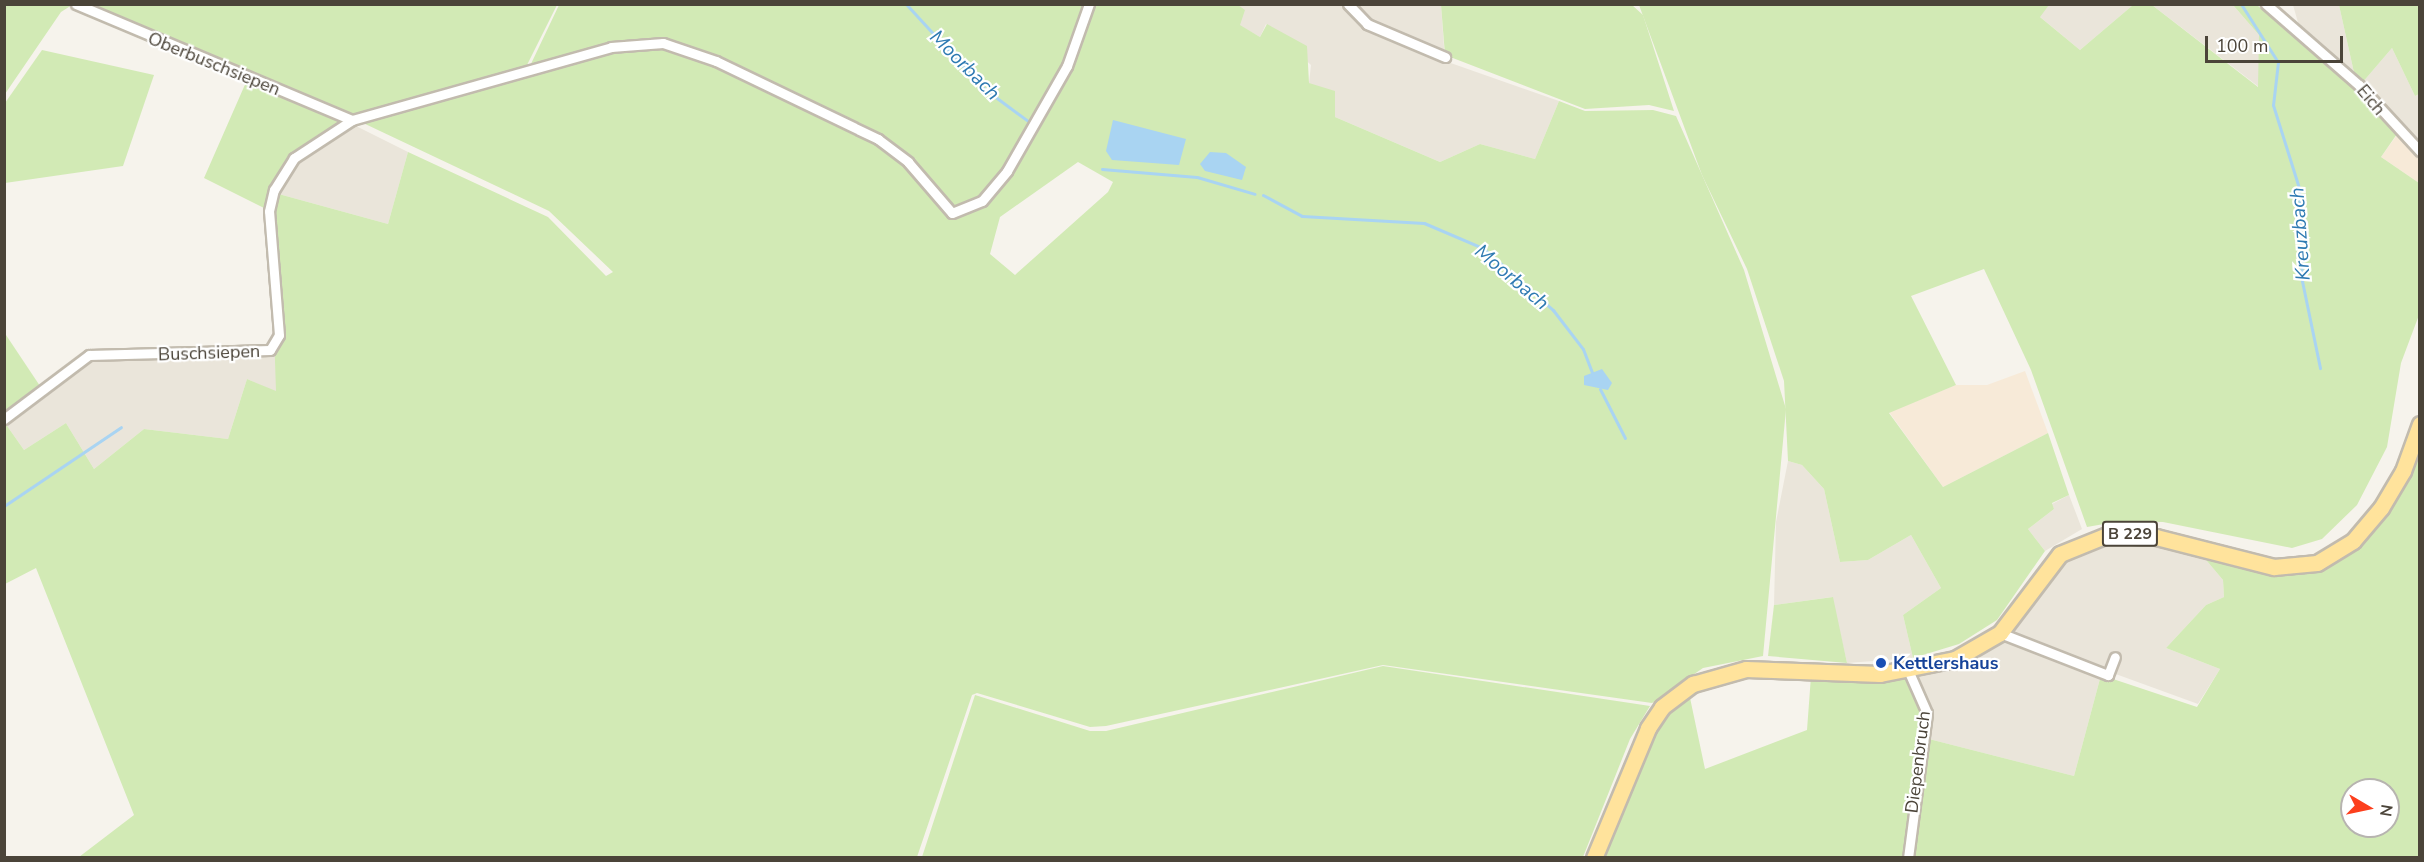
<!DOCTYPE html>
<html>
<head>
<meta charset="utf-8">
<style>
	body { margin:0 }
	#map { position:relative; width:2424px; height:862px; overflow:hidden; background:#f6f3ec; font-family:"Nunito Sans",sans-serif }
	div>[style] { position:absolute }
	.residential>* { inset:0; background:#eae5da }
	.commercial>* { inset:0; background:#f7ead8 }
	.green>* { inset:0; background:#d2eab5 }
	.water>* { inset:0; background:#a9d4f2 }
	.stream>* { height:3px; margin:-1.5px; padding:0 1.5px; transform-origin:1.5px; border-radius:1.5px; background:#a9d4f2 }
	.roads { filter:drop-shadow(2px 0 #c2bbae) drop-shadow(-2px 0 #c2bbae) drop-shadow(0 2px #c2bbae) drop-shadow(0 -2px #c2bbae) }
	.minor>* { height:9px; margin:-4.5px; padding:0 4.5px; transform-origin:4.5px; border-radius:4.5px; background:#fff }
	.primary>* { height:15px; margin:-7.5px; padding:0 7.5px; transform-origin:7.5px; border-radius:7.5px; background:#ffe39c }
	.dots>* { width:16px; height:16px; translate:-50% -50%; box-sizing:border-box; border:3px solid #fff; border-radius:50% }
	span { translate:-50% -50%; white-space:nowrap; text-align:center; line-height:1.15; -webkit-text-stroke:4.5px #fff; paint-order:stroke }
	.shield-label span { padding:2px 4px; background:#fff; border:2px solid; border-radius:4px; -webkit-text-stroke-width:0 }
	.shield-label { font-size:16px; color:#4b4439; font-weight:700 }
	.street-label { font-size:18px; color:#4b4439 }
	.transit-label { font-size:18px; color:#164399; font-weight:700 }
	.left { translate:0 -50%; text-align:left }
	.water-label { font-size:20px; color:#2e7ab2; font-style:italic }
	.frame { position:absolute; inset:0; border:6px solid #4b4439; pointer-events:none }
	.north { position:absolute; left:2340px; top:778px; width:60px; height:60px; box-sizing:border-box; background:#fff; border:2px solid #b7b4b0; border-radius:50%; rotate:99deg; font-size:16px; font-weight:700; line-height:24px; text-align:center; color:#4b4439 }
	.north::after { content:''; display:block; margin:auto; width:21px; height:27px; background:#fc3f1d; clip-path:polygon(50% 0,100% 100%,50% 72%,0 100%) }
	.scale { position:absolute; left:2205px; top:36px; width:138px; height:27px; box-sizing:border-box; border:3px solid #4b4439; border-top:0; padding-left:8px; font-size:18px; line-height:21px; white-space:nowrap; color:#4b4439; -webkit-text-stroke:4px #fff; paint-order:stroke }
</style>
</head>
<body>
<div id="map">
	<div class="residential">
		<i style="clip-path:polygon(1238px 5px,1441px 5px,1445px 61px,1559px 101px,1535px 159px,1480px 144px,1440px 162px,1335px 117px,1309px 83px,1311px 65px,1266px 24px,1260px 37px,1239px 25px)"></i>
		<i style="clip-path:polygon(2049px 5px,2133px 5px,2080px 50px,2039px 16px)"></i>
		<i style="clip-path:polygon(2152px 5px,2233px 5px,2259px 35px,2259px 87px)"></i>
		<i style="clip-path:polygon(2293px 5px,2339px 5px,2355px 77px,2299px 26px)"></i>
		<i style="clip-path:polygon(2392px 48px,2415px 96px,2419px 94px,2419px 147px,2362px 83px)"></i>
		<i style="clip-path:polygon(352px 124px,408px 152px,388px 224px,275px 193px,296px 159px)"></i>
		<i style="clip-path:polygon(277px 348px,276px 392px,247px 379px,228px 439px,144px 429px,94px 469px,66px 423px,24px 450px,5px 423px,81px 360px)"></i>
		<i style="clip-path:polygon(1788px 461px,1802px 465px,1824px 489px,1840px 562px,1868px 560px,1911px 535px,1941px 588px,1903px 615px,1913px 658px,1847px 663px,1832px 597px,1774px 605px,1776px 522px)"></i>
		<i style="clip-path:polygon(2069px 495px,2082px 529px,2045px 551px,2028px 529px,2054px 509px,2052px 504px)"></i>
		<i style="clip-path:polygon(2135px 539px,2201px 554px,2223px 580px,2224px 597px,2206px 605px,2166px 648px,2220px 669px,2198px 704px,2006px 634px,2053px 567px,2088px 545px)"></i>
		<i style="clip-path:polygon(2002px 637px,2101px 675px,2074px 776px,1925px 738px,1927px 704px,1911px 673px)"></i>
	</div>
	<div class="commercial">
		<i style="clip-path:polygon(2397px 135px,2419px 153px,2419px 183px,2381px 157px)"></i>
		<i style="clip-path:polygon(2025px 371px,2048px 433px,1943px 487px,1889px 412px,1956px 385px,1987px 385px)"></i>
	</div>
	<div class="green">
		<i style="clip-path:polygon(5px 5px,72px 5px,61px 12px,5px 94px)"></i>
		<i style="clip-path:polygon(81px 5px,557px 5px,525px 69px,351px 117px)"></i>
		<i style="clip-path:polygon(559px 5px,1087px 5px,1080px 33px,994px 182px,976px 200px,956px 207px,883px 139px,660px 40px,611px 42px,529px 68px)"></i>
		<i style="clip-path:polygon(evenodd,1092px 5px,1238px 5px,1245px 10px,1240px 25px,1260px 37px,1267px 24px,1307px 46px,1309px 83px,1335px 91px,1335px 117px,1440px 162px,1480px 144px,1535px 159px,1559px 101px,1585px 111px,1653px 110px,1676px 116px,1744px 270px,1786px 409px,1763px 656px,1703px 668px,1652px 703px,1383px 665px,1106px 726px,1090px 727px,977px 693px,972px 695px,917px 857px,79px 857px,134px 815px,36px 568px,5px 584px,5px 423px,24px 450px,66px 423px,94px 469px,144px 429px,228px 439px,247px 379px,276px 391px,270px 211px,275px 193px,388px 224px,408px 152px,548px 217px,606px 276px,613px 272px,549px 211px,361px 122px,621px 48px,657px 45px,716px 62px,876px 141px,953px 215px,965px 214px,983px 206px,1018px 160px,1086px 34px,1092px 5px,1078px 162px,1113px 182px,1108px 192px,1015px 275px,990px 254px,1000px 217px,1078px 162px)"></i>
		<i style="clip-path:polygon(1441px 5px,1632px 5px,1643px 15px,1674px 111px,1649px 105px,1585px 109px,1445px 55px)"></i>
		<i style="clip-path:polygon(1639px 5px,2049px 5px,2040px 17px,2080px 50px,2133px 5px,2152px 5px,2258px 87px,2259px 35px,2233px 5px,2257px 5px,2355px 90px,2397px 134px,2381px 157px,2419px 183px,2419px 315px,2401px 363px,2387px 447px,2357px 505px,2322px 539px,2292px 548px,2163px 522px,2121px 521px,2087px 527px,2031px 370px,1984px 269px,1911px 296px,1956px 385px,1889px 413px,1943px 487px,2048px 433px,2069px 495px,2052px 503px,2054px 509px,2028px 529px,2045px 551px,1997px 620px,1959px 644px,1913px 658px,1903px 615px,1941px 588px,1911px 535px,1868px 560px,1840px 562px,1824px 489px,1802px 465px,1788px 461px,1784px 381px,1747px 269px,1702px 175px)"></i>
		<i style="clip-path:polygon(2339px 5px,2419px 5px,2419px 94px,2415px 96px,2392px 48px,2362px 83px,2355px 77px)"></i>
		<i style="clip-path:polygon(42px 50px,154px 75px,123px 166px,5px 183px,5px 103px)"></i>
		<i style="clip-path:polygon(247px 80px,346px 120px,302px 148px,268px 210px,204px 178px)"></i>
		<i style="clip-path:polygon(4px 332px,42px 389px,4px 417px)"></i>
		<i style="clip-path:polygon(evenodd,2419px 449px,2419px 857px,1910px 858px,1925px 738px,2074px 776px,2101px 675px,2197px 707px,2220px 669px,2166px 648px,2206px 605px,2224px 597px,2223px 580px,2201px 554px,2276px 575px,2326px 570px,2360px 546px,2390px 512px,2419px 449px,2352px 790px,2388px 790px,2388px 826px,2352px 826px,2352px 790px)"></i>
		<i style="clip-path:polygon(1833px 597px,1847px 663px,1768px 656px,1774px 605px)"></i>
		<i style="clip-path:polygon(1383px 666px,1650px 706px,1630px 739px,1583px 857px,922px 857px,975px 695px,1090px 731px,1106px 731px)"></i>
		<i style="clip-path:polygon(1908px 673px,1925px 705px,1905px 857px,1598px 858px,1642px 750px,1668px 711px,1689px 693px,1705px 769px,1807px 730px,1811px 676px)"></i>
	</div>
	<div class="water">
		<i style="clip-path:polygon(1113px 120px,1186px 139px,1179px 165px,1112px 160px,1106px 151px)"></i>
		<i style="clip-path:polygon(1210px 152px,1226px 153px,1246px 167px,1242px 180px,1205px 171px,1200px 164px)"></i>
		<i style="clip-path:polygon(1602px 369px,1612px 383px,1608px 390px,1584px 385px,1584px 376px)"></i>
	</div>
	<div class="stream">
		<i style="left:906px;top:4px;width:113px;rotate:47.5deg"></i>
		<i style="left:982px;top:87px;width:57px;rotate:36.5deg"></i>
		<i style="left:2241px;top:4px;width:69px;rotate:57.5deg"></i>
		<i style="left:2278px;top:62px;width:43px;rotate:96.6deg"></i>
		<i style="left:2273px;top:105px;width:87px;rotate:72.6deg"></i>
		<i style="left:2299px;top:188px;width:93px;rotate:88.2deg"></i>
		<i style="left:2302px;top:281px;width:89px;rotate:78.3deg"></i>
		<i style="left:1102px;top:169px;width:95px;rotate:4.8deg"></i>
		<i style="left:1197px;top:177px;width:60px;rotate:16.3deg"></i>
		<i style="left:1263px;top:195px;width:44px;rotate:28.3deg"></i>
		<i style="left:1302px;top:216px;width:122px;rotate:3.3deg"></i>
		<i style="left:1424px;top:223px;width:64px;rotate:23deg"></i>
		<i style="left:1483px;top:248px;width:94px;rotate:41.5deg"></i>
		<i style="left:1553px;top:310px;width:49px;rotate:52.4deg"></i>
		<i style="left:1583px;top:349px;width:28px;rotate:69deg"></i>
		<i style="left:1600px;top:389px;width:55px;rotate:63deg"></i>
		<i style="left:4px;top:506px;width:141px;rotate:-34deg"></i>
	</div>
	<div class="roads">
		<div class="minor">
			<i style="left:76px;top:4px;width:299px;rotate:22.8deg"></i>
			<i style="left:1348px;top:4px;width:28px;rotate:46deg"></i>
			<i style="left:1367px;top:24px;width:85px;rotate:22.9deg"></i>
			<i style="left:2266px;top:4px;width:123px;rotate:41.1deg"></i>
			<i style="left:2359px;top:85px;width:90px;rotate:47.3deg"></i>
			<i style="left:4px;top:419px;width:106px;rotate:-37deg"></i>
			<i style="left:89px;top:355px;width:181px;rotate:-1.6deg"></i>
			<i style="left:270px;top:350px;width:17px;rotate:-59deg"></i>
			<i style="left:279px;top:335px;width:124px;rotate:-94.6deg"></i>
			<i style="left:269px;top:211px;width:22px;rotate:-77deg"></i>
			<i style="left:274px;top:190px;width:38px;rotate:-58deg"></i>
			<i style="left:294px;top:158px;width:69px;rotate:-33.2deg"></i>
			<i style="left:352px;top:120px;width:269px;rotate:-15.7deg"></i>
			<i style="left:611px;top:47px;width:52px;rotate:-4.4deg"></i>
			<i style="left:663px;top:43px;width:56px;rotate:18.8deg"></i>
			<i style="left:716px;top:61px;width:180px;rotate:25.7deg"></i>
			<i style="left:878px;top:139px;width:38px;rotate:37deg"></i>
			<i style="left:908px;top:162px;width:67px;rotate:49.2deg"></i>
			<i style="left:952px;top:213px;width:32px;rotate:-22deg"></i>
			<i style="left:982px;top:201px;width:39px;rotate:-50deg"></i>
			<i style="left:1007px;top:171px;width:121px;rotate:-60.3deg"></i>
			<i style="left:1067px;top:66px;width:66px;rotate:-70.5deg"></i>
			<i style="left:2000px;top:633px;width:116px;rotate:21.3deg"></i>
			<i style="left:2108px;top:675px;width:19px;rotate:-69deg"></i>
			<i style="left:1908px;top:858px;width:146px;rotate:-82.5deg"></i>
			<i style="left:1927px;top:713px;width:47px;rotate:-113.8deg"></i>
		</div>
		<div class="primary">
			<i style="left:1594px;top:858px;width:141px;rotate:-67.4deg"></i>
			<i style="left:1648px;top:728px;width:25px;rotate:-56deg"></i>
			<i style="left:1662px;top:707px;width:39px;rotate:-37deg"></i>
			<i style="left:1693px;top:684px;width:55px;rotate:-15.8deg"></i>
			<i style="left:1746px;top:669px;width:134px;rotate:2.1deg"></i>
			<i style="left:1880px;top:674px;width:76px;rotate:-11.3deg"></i>
			<i style="left:1955px;top:659px;width:52px;rotate:-30deg"></i>
			<i style="left:2000px;top:633px;width:99px;rotate:-52.8deg"></i>
			<i style="left:2060px;top:554px;width:51px;rotate:-22deg"></i>
			<i style="left:2107px;top:535px;width:49px;rotate:2.3deg"></i>
			<i style="left:2156px;top:537px;width:122px;rotate:14.3deg"></i>
			<i style="left:2274px;top:567px;width:43px;rotate:-5.3deg"></i>
			<i style="left:2317px;top:563px;width:42px;rotate:-31.4deg"></i>
			<i style="left:2353px;top:541px;width:43px;rotate:-49.7deg"></i>
			<i style="left:2381px;top:508px;width:43px;rotate:-59.3deg"></i>
			<i style="left:2403px;top:471px;width:50px;rotate:-70.1deg"></i>
		</div>
	</div>
	<div class="dots">
		<i style="left:1881px;top:663px;background:#1a4fb4"></i>
	</div>
	<div class="shield-label">
		<span style="left:2130px;top:534px">B 229</span>
	</div>
	<div class="street-label">
		<span style="left:214px;top:64px;rotate:22deg">Oberbuschsiepen</span>
		<span style="left:2371px;top:100px;rotate:50deg">Eich</span>
		<span style="left:209px;top:353px;rotate:-2deg">Buschsiepen</span>
		<span style="left:1918px;top:762px;rotate:-83deg">Diepenbruch</span>
	</div>
	<div class="transit-label">
		<span class="left" style="left:1893px;top:663px">Kettlershaus</span>
	</div>
	<div class="water-label">
		<span style="left:965px;top:65px;rotate:45deg">Moorbach</span>
		<span style="left:2300px;top:234px;rotate:-94deg">Kreuzbach</span>
		<span style="left:1512px;top:277px;rotate:40deg">Moorbach</span>
	</div>
	<div class="frame"></div>
	<div class="north">N</div>
	<div class="scale">100 m</div>
</div>
</body>
</html>
